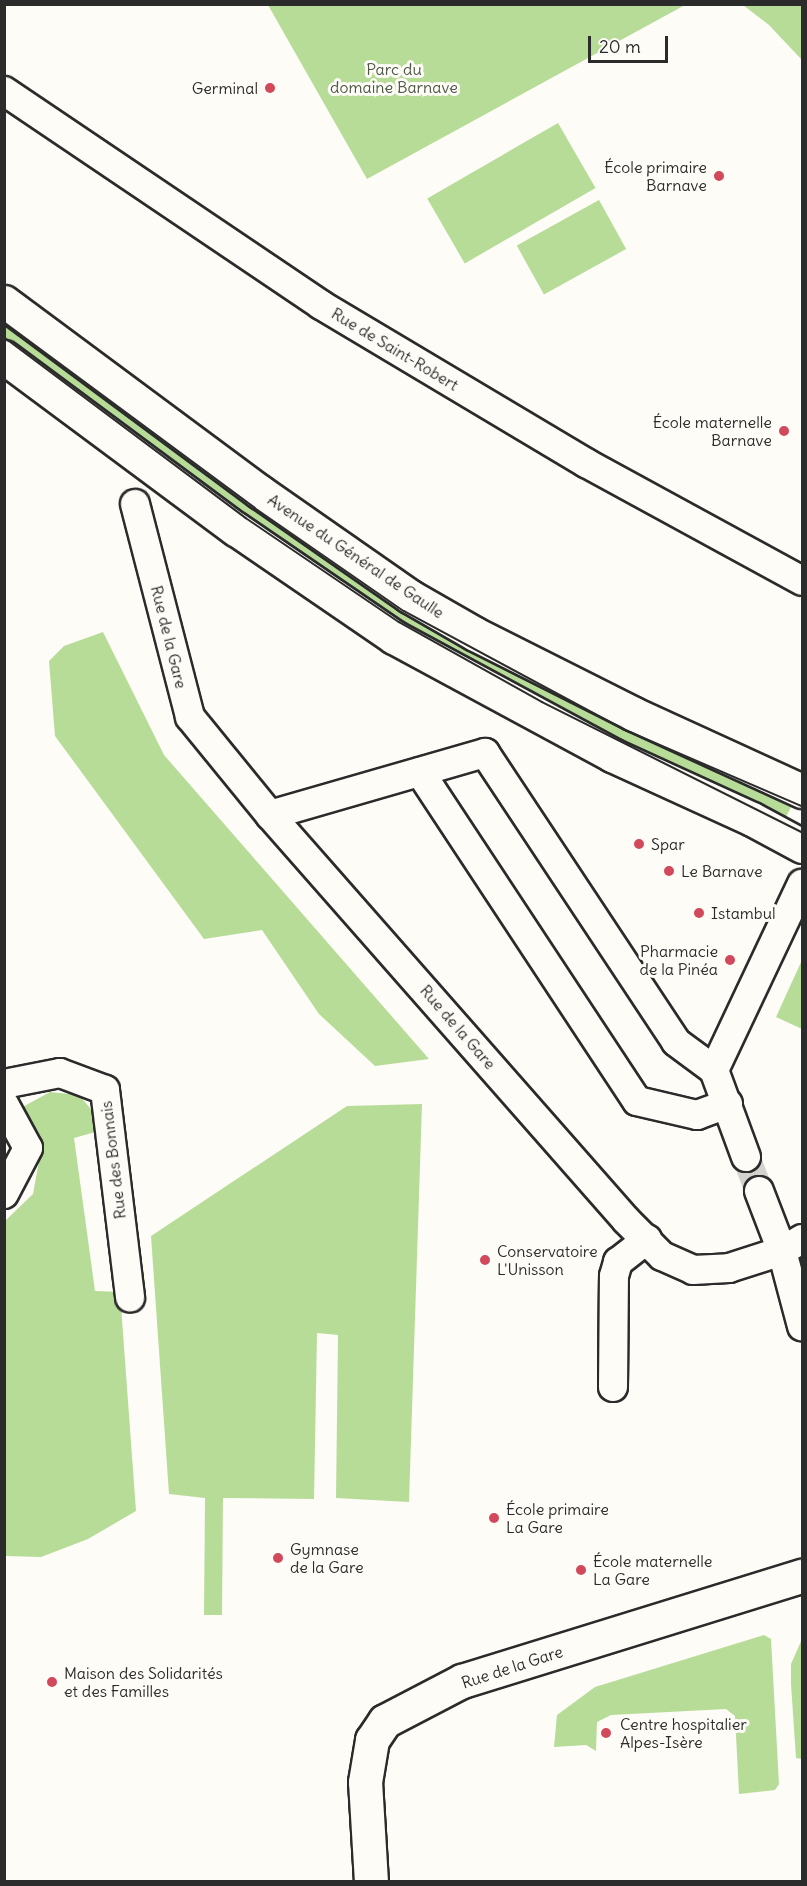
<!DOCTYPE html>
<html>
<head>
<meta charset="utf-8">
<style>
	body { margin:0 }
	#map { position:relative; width:807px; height:1886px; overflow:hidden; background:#fdfcf7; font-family:Delius,sans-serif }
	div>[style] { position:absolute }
	.green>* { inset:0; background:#b7dc97; transform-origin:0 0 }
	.minor-tunnel>* { height:28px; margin-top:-14px; transform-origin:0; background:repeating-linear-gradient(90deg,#d3d2ce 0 28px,transparent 0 42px) }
	.roads { filter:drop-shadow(2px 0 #2b2b2b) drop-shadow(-2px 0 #2b2b2b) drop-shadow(0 2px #2b2b2b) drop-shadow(0 -2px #2b2b2b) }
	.minor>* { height:28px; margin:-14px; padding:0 14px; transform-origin:14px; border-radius:14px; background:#fdfcf7 }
	.tertiary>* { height:33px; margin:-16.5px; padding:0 16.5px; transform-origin:16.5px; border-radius:16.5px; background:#fdfcf7 }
	.secondary>* { height:33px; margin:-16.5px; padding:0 16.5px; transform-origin:16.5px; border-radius:16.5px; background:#fdfcf7 }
	.tram>* { height:1.5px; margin:-0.75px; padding:0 0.75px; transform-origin:0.75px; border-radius:0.75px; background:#2b2b2b }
	.dots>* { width:16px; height:16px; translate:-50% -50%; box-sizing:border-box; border:3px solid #fdfcf7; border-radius:50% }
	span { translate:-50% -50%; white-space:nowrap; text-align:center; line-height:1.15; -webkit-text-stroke:6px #fdfcf7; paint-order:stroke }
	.park-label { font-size:16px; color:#4e5746 }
	.poi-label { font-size:16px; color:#2b2b2b }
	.right { translate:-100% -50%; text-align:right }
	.left { translate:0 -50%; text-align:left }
	.street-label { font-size:16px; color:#2b2b2b }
	.frame { position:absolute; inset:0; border:6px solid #2b2b2b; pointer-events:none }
	.scale { position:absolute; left:588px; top:36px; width:80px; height:27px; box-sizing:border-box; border:3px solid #2b2b2b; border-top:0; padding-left:8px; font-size:18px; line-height:21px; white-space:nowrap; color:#2b2b2b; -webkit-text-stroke:4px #fdfcf7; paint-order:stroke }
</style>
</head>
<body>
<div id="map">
	<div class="green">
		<i style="clip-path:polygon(268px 5px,685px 5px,367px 179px)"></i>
		<i style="clip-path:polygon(743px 5px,802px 5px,802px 60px,769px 25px)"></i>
		<i style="left:558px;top:123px;width:75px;height:151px;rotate:60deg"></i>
		<i style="left:599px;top:200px;width:56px;height:94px;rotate:61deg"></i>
		<i style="clip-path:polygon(4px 313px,260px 503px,796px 797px,780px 829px,396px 629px,5px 345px)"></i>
		<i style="clip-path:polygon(103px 632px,164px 755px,429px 1059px,375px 1066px,319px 1014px,262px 930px,204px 939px,55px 736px,49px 661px,64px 646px)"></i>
		<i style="clip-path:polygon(802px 960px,802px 1029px,776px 1017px)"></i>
		<i style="clip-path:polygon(50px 1092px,79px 1095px,95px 1114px,99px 1131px,74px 1138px,95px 1291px,120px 1292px,136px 1511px,88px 1539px,41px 1557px,5px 1556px,5px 1221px,33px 1194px,39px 1161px,17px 1110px)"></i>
		<i style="clip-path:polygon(422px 1104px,409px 1502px,336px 1498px,338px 1335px,317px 1333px,314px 1499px,223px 1498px,222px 1615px,204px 1615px,205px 1498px,169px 1494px,151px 1236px,347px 1106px)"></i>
		<i style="clip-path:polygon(764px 1635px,771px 1639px,779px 1784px,775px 1790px,739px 1794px,735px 1716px,726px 1709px,611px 1715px,597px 1722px,596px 1751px,586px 1745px,554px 1747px,557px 1715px,595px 1687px)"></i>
		<i style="clip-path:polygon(802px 1639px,802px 1759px,796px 1758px,791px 1684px,791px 1664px)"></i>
	</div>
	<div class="minor-tunnel">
		<i style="left:746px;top:1157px;width:36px;rotate:69deg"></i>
	</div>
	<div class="roads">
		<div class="minor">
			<i style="left:4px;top:91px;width:382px;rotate:34deg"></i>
			<i style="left:321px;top:305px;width:309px;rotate:30.8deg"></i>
			<i style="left:586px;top:463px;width:246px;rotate:28.6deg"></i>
			<i style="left:135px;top:504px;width:220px;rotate:75.5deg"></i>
			<i style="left:190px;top:717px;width:127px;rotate:50.8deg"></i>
			<i style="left:270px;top:815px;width:539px;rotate:48.68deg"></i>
			<i style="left:626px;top:1220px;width:51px;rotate:45deg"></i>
			<i style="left:662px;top:1256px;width:34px;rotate:24deg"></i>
			<i style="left:693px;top:1270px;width:36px;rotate:-3deg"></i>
			<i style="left:729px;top:1268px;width:56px;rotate:-17.8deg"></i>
			<i style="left:782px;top:1251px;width:23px;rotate:-31deg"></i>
			<i style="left:420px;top:772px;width:394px;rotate:56.6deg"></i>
			<i style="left:637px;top:1101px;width:62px;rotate:13.1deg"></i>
			<i style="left:697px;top:1115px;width:33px;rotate:-20deg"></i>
			<i style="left:270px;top:815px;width:224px;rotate:-16.1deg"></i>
			<i style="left:485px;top:753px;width:346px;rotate:56.5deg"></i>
			<i style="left:676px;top:1042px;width:47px;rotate:36.4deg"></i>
			<i style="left:4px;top:1084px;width:57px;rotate:-11.1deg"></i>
			<i style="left:60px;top:1073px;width:48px;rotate:20.7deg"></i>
			<i style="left:105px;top:1090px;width:209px;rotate:83.1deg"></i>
			<i style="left:4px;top:1104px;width:50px;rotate:61.4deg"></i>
			<i style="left:28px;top:1148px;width:52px;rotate:117.6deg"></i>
			<i style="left:746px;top:1157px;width:93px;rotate:-110.2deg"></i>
			<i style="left:714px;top:1070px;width:206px;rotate:-64.7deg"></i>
			<i style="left:759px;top:1191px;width:64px;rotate:69deg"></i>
			<i style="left:782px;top:1251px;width:78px;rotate:75.1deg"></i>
			<i style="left:613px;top:1387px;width:111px;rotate:-89.5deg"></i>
			<i style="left:614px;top:1276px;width:15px;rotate:-74deg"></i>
			<i style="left:618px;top:1262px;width:37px;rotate:-38deg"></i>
		</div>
		<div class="tertiary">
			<i style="left:371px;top:1882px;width:100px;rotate:-93.4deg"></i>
			<i style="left:365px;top:1782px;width:43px;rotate:-80.5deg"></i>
			<i style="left:372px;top:1740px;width:23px;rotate:-56deg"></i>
			<i style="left:385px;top:1721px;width:87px;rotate:-27.5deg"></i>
			<i style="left:462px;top:1681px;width:356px;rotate:-17.2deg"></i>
		</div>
		<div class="secondary">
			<i style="left:4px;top:302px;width:319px;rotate:36.6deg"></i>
			<i style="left:260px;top:492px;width:182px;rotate:34.9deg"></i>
			<i style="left:409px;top:596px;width:76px;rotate:29.9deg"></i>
			<i style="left:475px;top:634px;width:178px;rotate:26.7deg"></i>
			<i style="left:634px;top:714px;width:185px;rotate:24.6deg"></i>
			<i style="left:4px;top:357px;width:289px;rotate:36.6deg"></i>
			<i style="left:236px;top:529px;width:191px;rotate:34.4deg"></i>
			<i style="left:394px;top:637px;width:248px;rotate:28.4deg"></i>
			<i style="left:612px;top:755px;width:154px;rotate:24.6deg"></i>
			<i style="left:752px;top:819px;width:57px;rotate:28.4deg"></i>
		</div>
	</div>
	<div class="tram">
		<i style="left:4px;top:322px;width:312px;rotate:36.5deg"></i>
		<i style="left:255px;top:508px;width:181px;rotate:34.7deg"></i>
		<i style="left:404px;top:611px;width:249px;rotate:28.3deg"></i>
		<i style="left:623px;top:729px;width:195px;rotate:23.3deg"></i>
		<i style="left:4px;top:337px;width:302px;rotate:36.8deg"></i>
		<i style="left:246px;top:518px;width:185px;rotate:34.2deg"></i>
		<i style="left:399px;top:622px;width:164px;rotate:29.2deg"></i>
		<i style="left:542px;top:702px;width:291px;rotate:26.6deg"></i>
	</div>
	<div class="dots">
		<i style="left:270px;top:88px;background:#d1495b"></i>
		<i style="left:719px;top:176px;background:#d1495b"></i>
		<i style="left:784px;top:431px;background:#d1495b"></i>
		<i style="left:639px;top:844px;background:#d1495b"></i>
		<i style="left:669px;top:871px;background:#d1495b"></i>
		<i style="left:699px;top:913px;background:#d1495b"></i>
		<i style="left:730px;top:960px;background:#d1495b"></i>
		<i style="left:485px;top:1260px;background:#d1495b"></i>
		<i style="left:494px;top:1518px;background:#d1495b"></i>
		<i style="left:278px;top:1558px;background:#d1495b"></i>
		<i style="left:581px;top:1570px;background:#d1495b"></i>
		<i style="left:52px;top:1682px;background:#d1495b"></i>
		<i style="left:606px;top:1733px;background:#d1495b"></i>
	</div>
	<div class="park-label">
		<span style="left:394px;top:78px">Parc du<br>domaine Barnave</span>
	</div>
	<div class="poi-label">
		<span class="right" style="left:258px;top:88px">Germinal</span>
		<span class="right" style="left:707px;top:176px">École primaire<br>Barnave</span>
		<span class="right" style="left:772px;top:431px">École maternelle<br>Barnave</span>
		<span class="left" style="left:651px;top:844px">Spar</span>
		<span class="left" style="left:681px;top:871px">Le Barnave</span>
		<span class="left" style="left:711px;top:913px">Istambul</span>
		<span class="right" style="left:718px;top:960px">Pharmacie<br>de la Pinéa</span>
		<span class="left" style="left:497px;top:1260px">Conservatoire<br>L'Unisson</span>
		<span class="left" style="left:506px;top:1518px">École primaire<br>La Gare</span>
		<span class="left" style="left:290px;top:1558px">Gymnase<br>de la Gare</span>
		<span class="left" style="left:593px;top:1570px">École maternelle<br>La Gare</span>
		<span class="left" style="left:64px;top:1682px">Maison des Solidarités<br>et des Familles</span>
		<span class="left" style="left:620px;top:1733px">Centre hospitalier<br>Alpes-Isère</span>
	</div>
	<div class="street-label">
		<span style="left:395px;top:349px;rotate:31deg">Rue de Saint-Robert</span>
		<span style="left:356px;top:556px;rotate:34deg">Avenue du Général de Gaulle</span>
		<span style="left:169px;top:637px;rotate:76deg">Rue de la Gare</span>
		<span style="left:458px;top:1027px;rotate:49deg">Rue de la Gare</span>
		<span style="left:113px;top:1160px;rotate:-97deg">Rue des Bonnais</span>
		<span style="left:512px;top:1667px;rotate:-18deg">Rue de la Gare</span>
	</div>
	<div class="frame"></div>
	<div class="scale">20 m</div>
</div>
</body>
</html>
